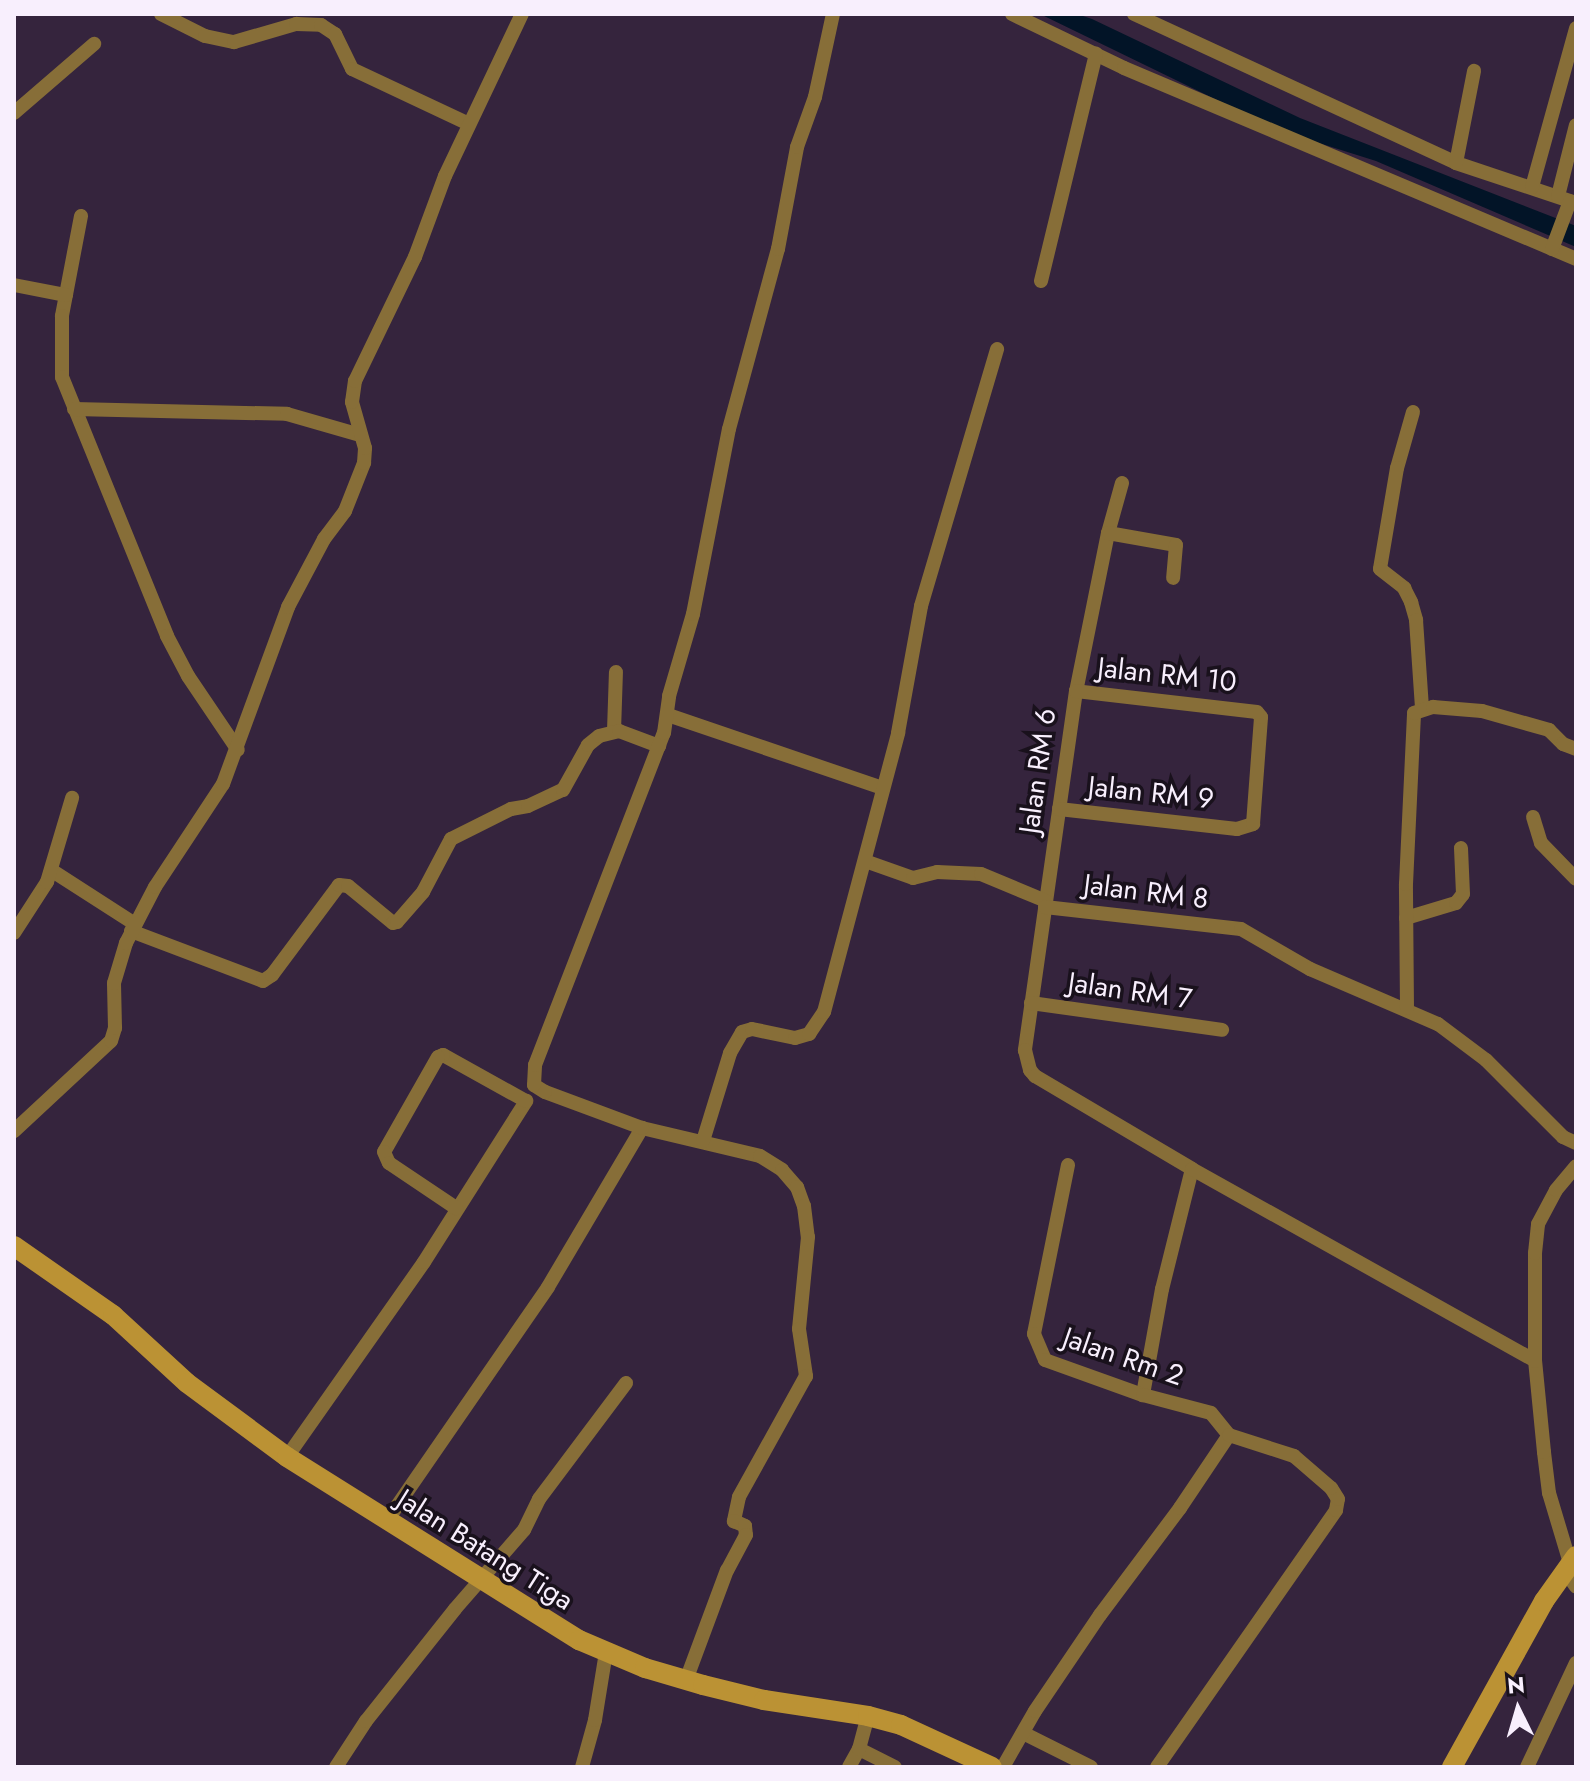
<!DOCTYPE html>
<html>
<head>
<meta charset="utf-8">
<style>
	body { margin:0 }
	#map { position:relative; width:1590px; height:1781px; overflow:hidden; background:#35243d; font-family:Jost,sans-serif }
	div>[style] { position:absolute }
	.water>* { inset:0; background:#021427 }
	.street>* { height:14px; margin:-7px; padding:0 7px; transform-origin:7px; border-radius:7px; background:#876e38 }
	.secondary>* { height:20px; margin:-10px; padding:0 10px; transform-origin:10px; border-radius:10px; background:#bb9234 }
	span { translate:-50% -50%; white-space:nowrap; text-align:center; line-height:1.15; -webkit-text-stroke:7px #19111c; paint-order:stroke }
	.street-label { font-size:28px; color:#f8effd }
	.frame { position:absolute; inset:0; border:16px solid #f8effd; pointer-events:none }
	.north { position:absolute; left:1478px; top:1669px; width:80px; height:80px; -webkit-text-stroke:6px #19111c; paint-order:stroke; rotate:355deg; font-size:22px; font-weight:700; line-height:32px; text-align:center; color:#f8effd }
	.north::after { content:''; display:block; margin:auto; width:28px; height:36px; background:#f8effd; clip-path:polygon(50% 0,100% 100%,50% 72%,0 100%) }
</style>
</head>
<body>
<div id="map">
	<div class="water">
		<i style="clip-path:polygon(1040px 14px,1077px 14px,1092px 19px,1300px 118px,1576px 226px,1576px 247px,1376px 161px,1281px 131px)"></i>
	</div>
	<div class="street">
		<i style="left:161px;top:14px;width:49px;rotate:26.6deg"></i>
		<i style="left:205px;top:36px;width:30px;rotate:12deg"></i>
		<i style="left:234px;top:42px;width:65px;rotate:-16.2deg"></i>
		<i style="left:296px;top:24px;width:25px;rotate:2deg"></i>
		<i style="left:321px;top:25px;width:17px;rotate:33deg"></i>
		<i style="left:335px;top:34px;width:39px;rotate:64deg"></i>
		<i style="left:352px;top:69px;width:129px;rotate:25.2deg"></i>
		<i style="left:1012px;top:14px;width:124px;rotate:25.7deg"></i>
		<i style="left:1124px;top:68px;width:491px;rotate:22.9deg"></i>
		<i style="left:1134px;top:14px;width:355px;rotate:24.8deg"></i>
		<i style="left:1456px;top:163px;width:126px;rotate:18.4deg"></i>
		<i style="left:14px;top:113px;width:106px;rotate:-40.8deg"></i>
		<i style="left:1456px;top:163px;width:94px;rotate:-78.9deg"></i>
		<i style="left:1532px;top:187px;width:165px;rotate:-74.5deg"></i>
		<i style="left:1558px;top:196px;width:73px;rotate:-75.8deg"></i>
		<i style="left:81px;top:216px;width:102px;rotate:100.8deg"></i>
		<i style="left:62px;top:316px;width:61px;rotate:90deg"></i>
		<i style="left:62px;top:377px;width:279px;rotate:67.9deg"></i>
		<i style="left:167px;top:636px;width:45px;rotate:62.3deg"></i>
		<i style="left:188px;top:676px;width:89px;rotate:56deg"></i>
		<i style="left:1552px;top:249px;width:51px;rotate:-69.4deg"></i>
		<i style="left:1041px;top:281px;width:234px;rotate:-76.4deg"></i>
		<i style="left:14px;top:285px;width:53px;rotate:10.9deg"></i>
		<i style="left:74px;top:409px;width:213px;rotate:1.3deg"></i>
		<i style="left:287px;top:414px;width:76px;rotate:16deg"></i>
		<i style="left:1413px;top:412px;width:58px;rotate:105.9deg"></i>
		<i style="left:1397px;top:468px;width:102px;rotate:99.6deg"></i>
		<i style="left:1380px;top:569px;width:31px;rotate:38deg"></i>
		<i style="left:1404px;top:588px;width:16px;rotate:63deg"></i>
		<i style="left:1411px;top:602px;width:19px;rotate:74deg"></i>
		<i style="left:1416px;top:620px;width:88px;rotate:86.1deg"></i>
		<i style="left:1122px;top:483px;width:52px;rotate:105.6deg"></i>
		<i style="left:1108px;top:533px;width:161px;rotate:101.4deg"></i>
		<i style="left:1076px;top:691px;width:363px;rotate:98.1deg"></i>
		<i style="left:1025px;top:1050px;width:21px;rotate:76deg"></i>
		<i style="left:1030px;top:1070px;width:8px;rotate:50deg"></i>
		<i style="left:1035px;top:1076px;width:182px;rotate:30.6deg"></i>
		<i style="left:1192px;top:1169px;width:124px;rotate:104deg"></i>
		<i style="left:1162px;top:1289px;width:108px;rotate:100.2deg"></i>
		<i style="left:1108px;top:533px;width:69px;rotate:10deg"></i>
		<i style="left:1176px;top:545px;width:33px;rotate:95deg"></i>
		<i style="left:668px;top:715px;width:227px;rotate:18.8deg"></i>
		<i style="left:614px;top:731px;width:59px;rotate:-88.1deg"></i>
		<i style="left:1059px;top:809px;width:179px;rotate:6.4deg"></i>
		<i style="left:1237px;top:829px;width:17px;rotate:-17deg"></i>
		<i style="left:1253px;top:824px;width:107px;rotate:-85.7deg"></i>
		<i style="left:1261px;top:717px;width:6px;rotate:-129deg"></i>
		<i style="left:1257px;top:712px;width:182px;rotate:-173.4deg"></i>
		<i style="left:1533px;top:817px;width:27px;rotate:73deg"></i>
		<i style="left:1541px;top:843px;width:50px;rotate:45.8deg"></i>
		<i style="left:865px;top:861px;width:51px;rotate:19.5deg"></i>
		<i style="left:913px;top:878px;width:25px;rotate:-14deg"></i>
		<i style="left:937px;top:872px;width:44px;rotate:2.6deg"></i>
		<i style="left:981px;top:874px;width:70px;rotate:22.6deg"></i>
		<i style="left:51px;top:870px;width:100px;rotate:32.7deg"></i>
		<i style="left:1045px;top:907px;width:197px;rotate:6.4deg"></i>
		<i style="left:1241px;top:929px;width:80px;rotate:30.1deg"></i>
		<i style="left:1310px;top:969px;width:139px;rotate:23.3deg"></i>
		<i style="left:1438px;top:1024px;width:60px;rotate:36.9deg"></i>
		<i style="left:1486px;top:1060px;width:109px;rotate:45deg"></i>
		<i style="left:1563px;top:1137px;width:14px;rotate:25deg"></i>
		<i style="left:1406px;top:918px;width:52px;rotate:-16.7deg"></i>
		<i style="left:1456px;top:903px;width:11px;rotate:-52deg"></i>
		<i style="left:1463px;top:894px;width:46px;rotate:-92.5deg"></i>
		<i style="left:131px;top:931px;width:141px;rotate:20.7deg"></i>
		<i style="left:263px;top:981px;width:11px;rotate:-34deg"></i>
		<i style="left:272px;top:975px;width:112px;rotate:-53.3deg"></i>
		<i style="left:339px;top:885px;width:9px;rotate:6deg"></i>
		<i style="left:348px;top:886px;width:58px;rotate:39.4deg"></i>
		<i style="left:393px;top:923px;width:4px;rotate:-14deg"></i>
		<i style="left:397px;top:922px;width:40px;rotate:-49deg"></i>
		<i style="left:423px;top:892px;width:60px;rotate:-62.2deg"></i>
		<i style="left:451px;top:839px;width:67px;rotate:-26.6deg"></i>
		<i style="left:511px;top:809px;width:17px;rotate:-10deg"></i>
		<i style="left:528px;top:806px;width:38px;rotate:-25deg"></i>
		<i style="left:563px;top:790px;width:51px;rotate:-60.9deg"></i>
		<i style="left:588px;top:745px;width:14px;rotate:-39deg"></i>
		<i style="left:599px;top:736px;width:21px;rotate:-14deg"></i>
		<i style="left:619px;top:731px;width:43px;rotate:20.6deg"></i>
		<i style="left:14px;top:933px;width:61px;rotate:-57.1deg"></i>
		<i style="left:47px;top:882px;width:88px;rotate:-73.4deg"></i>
		<i style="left:1031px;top:1003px;width:193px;rotate:8deg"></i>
		<i style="left:1407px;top:1008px;width:124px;rotate:-90.5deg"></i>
		<i style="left:1406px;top:884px;width:171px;rotate:-87.3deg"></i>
		<i style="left:1414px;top:713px;width:20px;rotate:-18deg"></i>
		<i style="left:1433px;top:707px;width:49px;rotate:4.7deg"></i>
		<i style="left:1482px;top:711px;width:70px;rotate:15.8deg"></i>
		<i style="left:1549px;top:730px;width:20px;rotate:45deg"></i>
		<i style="left:1563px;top:744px;width:14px;rotate:21deg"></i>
		<i style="left:642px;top:1128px;width:121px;rotate:13.3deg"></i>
		<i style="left:760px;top:1156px;width:26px;rotate:32deg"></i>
		<i style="left:782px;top:1170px;width:23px;rotate:49deg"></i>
		<i style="left:797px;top:1187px;width:20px;rotate:70deg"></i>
		<i style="left:804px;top:1206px;width:31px;rotate:83deg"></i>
		<i style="left:808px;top:1237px;width:92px;rotate:95.6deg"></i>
		<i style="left:799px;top:1329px;width:48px;rotate:81.5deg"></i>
		<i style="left:806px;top:1376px;width:138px;rotate:119deg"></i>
		<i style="left:739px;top:1497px;width:25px;rotate:102deg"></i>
		<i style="left:734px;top:1521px;width:12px;rotate:24deg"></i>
		<i style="left:745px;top:1526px;width:9px;rotate:84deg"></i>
		<i style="left:746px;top:1535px;width:40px;rotate:118deg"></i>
		<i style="left:727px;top:1570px;width:117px;rotate:110.4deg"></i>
		<i style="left:14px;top:1131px;width:132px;rotate:-42.9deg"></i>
		<i style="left:111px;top:1041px;width:14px;rotate:-73deg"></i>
		<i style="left:115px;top:1028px;width:45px;rotate:-91.3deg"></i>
		<i style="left:114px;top:983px;width:42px;rotate:-73.3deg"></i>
		<i style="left:126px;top:943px;width:63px;rotate:-62.6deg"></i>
		<i style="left:155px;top:887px;width:123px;rotate:-56.6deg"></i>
		<i style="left:223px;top:784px;width:189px;rotate:-69.8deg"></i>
		<i style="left:288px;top:607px;width:77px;rotate:-62.1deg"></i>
		<i style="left:324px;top:539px;width:35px;rotate:-53deg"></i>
		<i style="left:345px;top:511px;width:52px;rotate:-68.4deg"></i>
		<i style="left:364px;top:463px;width:15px;rotate:-86deg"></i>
		<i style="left:365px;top:448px;width:48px;rotate:-105.8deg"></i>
		<i style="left:352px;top:402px;width:21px;rotate:-82deg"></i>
		<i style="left:355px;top:381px;width:138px;rotate:-64.2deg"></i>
		<i style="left:415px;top:257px;width:86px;rotate:-69.7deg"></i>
		<i style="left:445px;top:176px;width:179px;rotate:-64.6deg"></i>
		<i style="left:703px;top:1141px;width:92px;rotate:-72.9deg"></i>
		<i style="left:730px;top:1053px;width:24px;rotate:-60deg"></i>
		<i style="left:742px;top:1032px;width:10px;rotate:-17deg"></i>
		<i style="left:752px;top:1029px;width:44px;rotate:11.8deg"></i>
		<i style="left:795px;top:1038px;width:15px;rotate:-16deg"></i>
		<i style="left:809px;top:1034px;width:27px;rotate:-56deg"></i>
		<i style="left:824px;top:1012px;width:289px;rotate:-75.1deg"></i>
		<i style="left:898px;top:733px;width:129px;rotate:-79.7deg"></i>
		<i style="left:921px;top:606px;width:268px;rotate:-73.5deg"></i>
		<i style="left:1068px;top:1165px;width:172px;rotate:101.4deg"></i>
		<i style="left:1034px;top:1334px;width:28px;rotate:67deg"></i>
		<i style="left:1045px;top:1360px;width:104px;rotate:19.7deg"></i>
		<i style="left:1143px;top:1395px;width:70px;rotate:14.8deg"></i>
		<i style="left:1211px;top:1413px;width:28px;rotate:51deg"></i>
		<i style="left:1192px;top:1169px;width:393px;rotate:29.2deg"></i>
		<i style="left:287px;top:1457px;width:238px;rotate:-54.9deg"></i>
		<i style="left:424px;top:1262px;width:191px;rotate:-57.6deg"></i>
		<i style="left:526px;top:1101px;width:95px;rotate:-151deg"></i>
		<i style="left:443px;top:1055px;width:5px;rotate:158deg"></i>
		<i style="left:438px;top:1057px;width:109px;rotate:119.6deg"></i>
		<i style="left:384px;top:1152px;width:12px;rotate:66deg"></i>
		<i style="left:389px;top:1163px;width:81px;rotate:33.9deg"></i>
		<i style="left:386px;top:1522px;width:285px;rotate:-55.4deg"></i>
		<i style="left:548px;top:1287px;width:185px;rotate:-59.4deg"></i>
		<i style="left:642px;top:1128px;width:103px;rotate:-159.6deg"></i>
		<i style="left:545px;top:1092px;width:13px;rotate:-148deg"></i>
		<i style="left:534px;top:1085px;width:20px;rotate:-87deg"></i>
		<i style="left:535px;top:1065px;width:356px;rotate:-68.8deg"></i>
		<i style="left:664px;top:733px;width:37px;rotate:-82deg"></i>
		<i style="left:669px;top:696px;width:85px;rotate:-73.7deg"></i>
		<i style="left:693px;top:614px;width:188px;rotate:-79deg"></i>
		<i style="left:729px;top:429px;width:187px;rotate:-74.8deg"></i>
		<i style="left:778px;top:249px;width:104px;rotate:-79.4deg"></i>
		<i style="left:797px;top:147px;width:53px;rotate:-70.2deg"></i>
		<i style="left:815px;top:97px;width:85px;rotate:-77.8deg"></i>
		<i style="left:1570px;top:1563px;width:73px;rotate:-106.7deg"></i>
		<i style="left:1549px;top:1493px;width:41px;rotate:-97deg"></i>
		<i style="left:1544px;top:1452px;width:91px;rotate:-95.6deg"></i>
		<i style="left:1535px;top:1361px;width:108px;rotate:-90deg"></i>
		<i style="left:1535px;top:1253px;width:29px;rotate:-84deg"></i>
		<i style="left:1538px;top:1224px;width:38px;rotate:-62deg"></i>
		<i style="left:1556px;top:1190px;width:31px;rotate:-50deg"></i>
		<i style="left:1565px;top:1571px;width:19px;rotate:55deg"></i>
		<i style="left:1023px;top:1733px;width:76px;rotate:26.6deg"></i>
		<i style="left:859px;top:1749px;width:40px;rotate:26.6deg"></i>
		<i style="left:336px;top:1767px;width:55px;rotate:-56.9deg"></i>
		<i style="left:366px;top:1721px;width:143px;rotate:-51.5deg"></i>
		<i style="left:455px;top:1609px;width:105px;rotate:-48.9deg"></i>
		<i style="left:524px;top:1530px;width:34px;rotate:-64deg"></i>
		<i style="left:539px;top:1499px;width:145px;rotate:-53.1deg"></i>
		<i style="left:582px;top:1767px;width:49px;rotate:-74.5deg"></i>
		<i style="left:595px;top:1720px;width:69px;rotate:-80.8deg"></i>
		<i style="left:849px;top:1767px;width:21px;rotate:-61deg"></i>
		<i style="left:859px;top:1749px;width:34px;rotate:-75deg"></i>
		<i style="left:1003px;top:1767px;width:64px;rotate:-60.3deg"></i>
		<i style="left:1035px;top:1711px;width:116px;rotate:-55.9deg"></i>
		<i style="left:1100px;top:1615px;width:134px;rotate:-53.2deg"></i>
		<i style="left:1180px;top:1508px;width:88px;rotate:-56.1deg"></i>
		<i style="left:1157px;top:1767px;width:313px;rotate:-55.1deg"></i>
		<i style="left:1336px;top:1510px;width:11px;rotate:-80deg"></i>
		<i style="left:1338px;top:1499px;width:13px;rotate:-122deg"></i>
		<i style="left:1331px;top:1488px;width:49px;rotate:-139.1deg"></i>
		<i style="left:1294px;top:1456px;width:68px;rotate:-162.1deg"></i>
		<i style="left:1527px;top:1767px;width:115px;rotate:-64.8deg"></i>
	</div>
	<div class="secondary">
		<i style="left:14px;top:1246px;width:121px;rotate:34.9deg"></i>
		<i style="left:113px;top:1315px;width:100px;rotate:42.6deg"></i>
		<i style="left:187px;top:1383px;width:124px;rotate:36.5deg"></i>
		<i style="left:287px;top:1457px;width:345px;rotate:32.1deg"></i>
		<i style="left:579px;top:1640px;width:72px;rotate:23deg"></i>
		<i style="left:645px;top:1668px;width:60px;rotate:16.3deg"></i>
		<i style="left:703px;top:1685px;width:63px;rotate:13.8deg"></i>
		<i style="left:764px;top:1700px;width:105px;rotate:8.7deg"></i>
		<i style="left:868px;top:1716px;width:34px;rotate:15deg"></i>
		<i style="left:901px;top:1725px;width:100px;rotate:24.8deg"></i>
		<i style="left:1452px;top:1767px;width:190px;rotate:-61deg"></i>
		<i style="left:1544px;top:1601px;width:55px;rotate:-54.6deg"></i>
	</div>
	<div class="street-label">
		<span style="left:1167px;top:675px;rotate:6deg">Jalan RM 10</span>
		<span style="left:1038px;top:771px;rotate:-82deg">Jalan RM 6</span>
		<span style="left:1151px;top:793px;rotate:6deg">Jalan RM 9</span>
		<span style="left:1146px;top:892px;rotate:7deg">Jalan RM 8</span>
		<span style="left:1130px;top:991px;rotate:8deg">Jalan RM 7</span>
		<span style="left:1123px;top:1357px;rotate:19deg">Jalan Rm 2</span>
		<span style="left:485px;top:1550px;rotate:32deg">Jalan Batang Tiga</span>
	</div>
	<div class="frame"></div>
	<div class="north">N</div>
</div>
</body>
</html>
